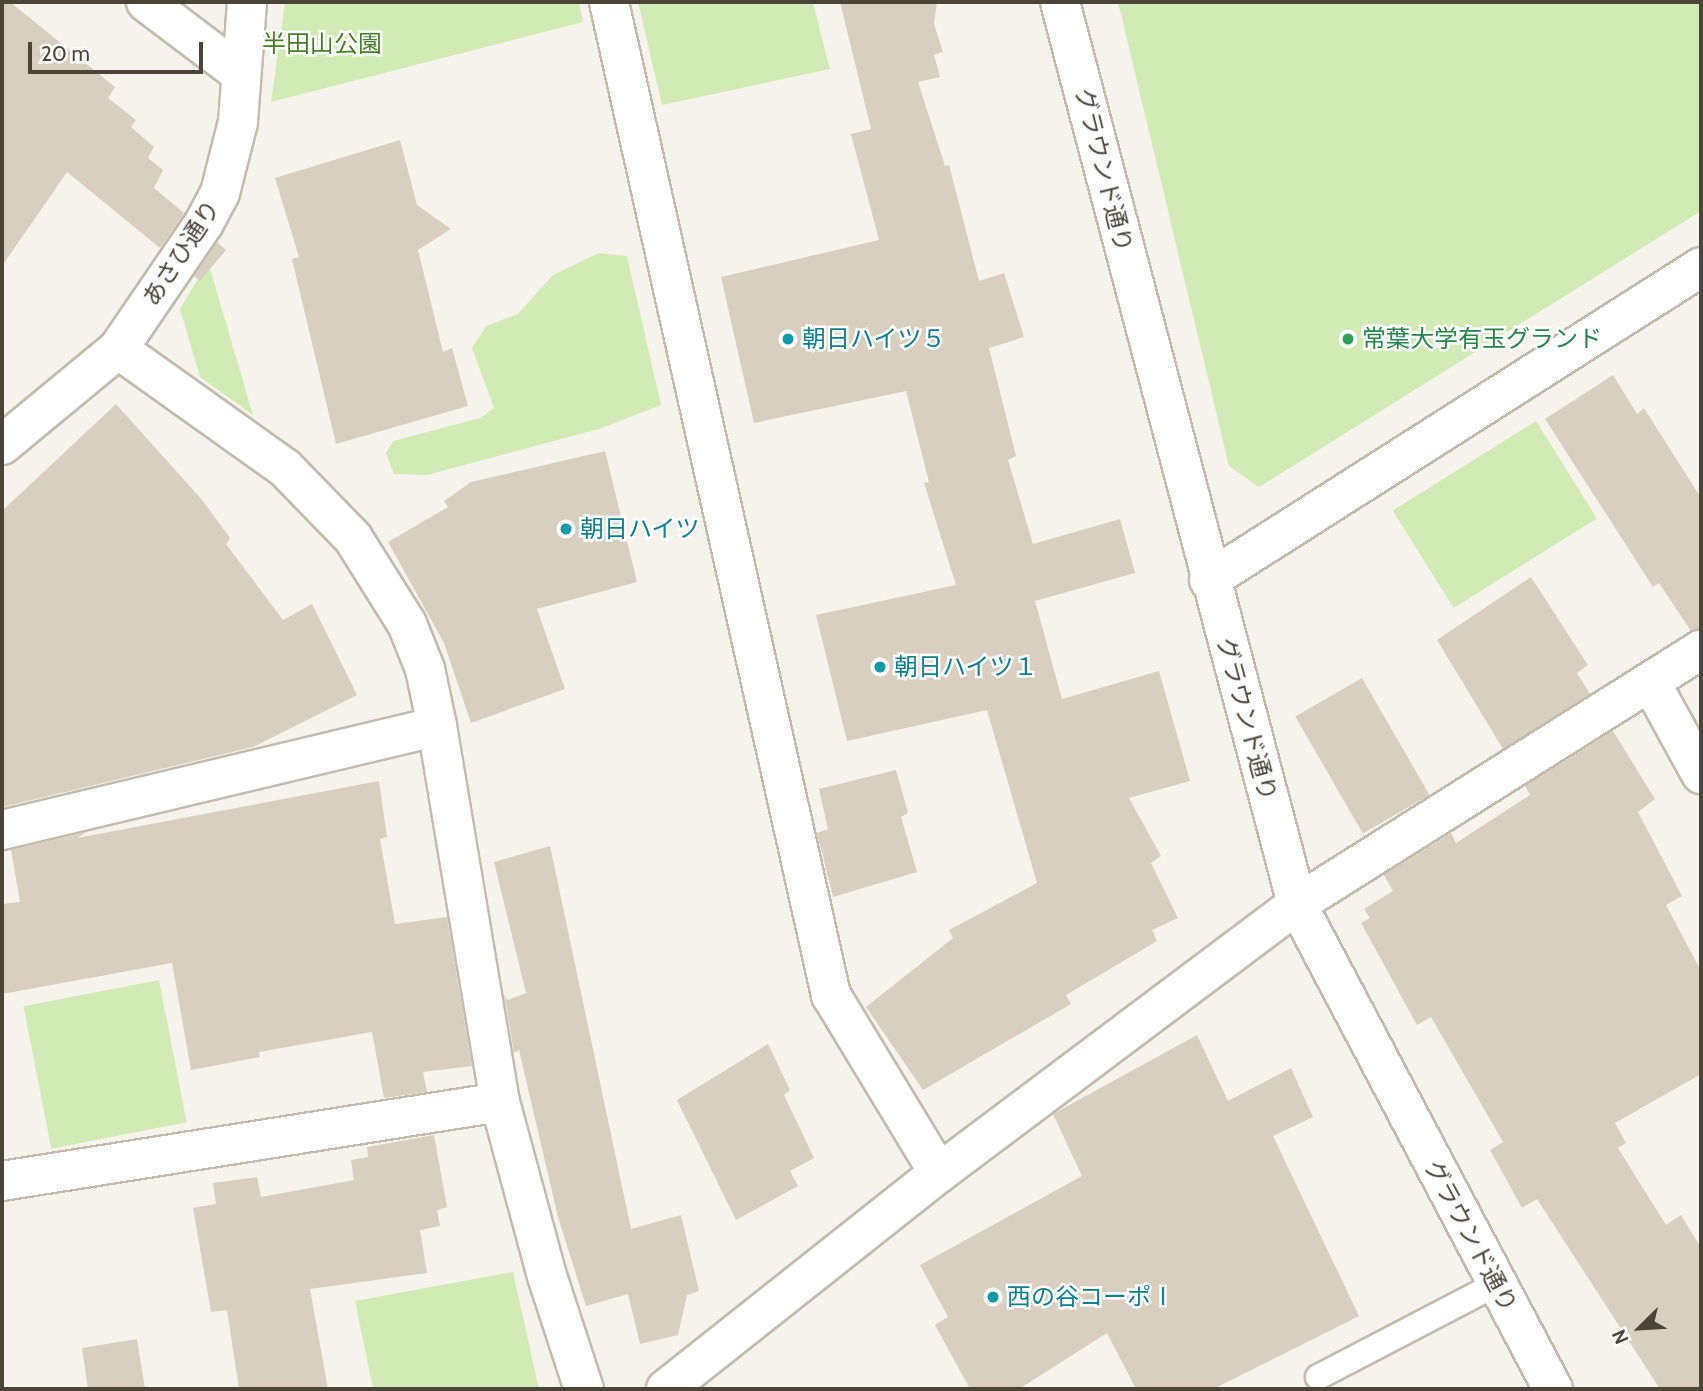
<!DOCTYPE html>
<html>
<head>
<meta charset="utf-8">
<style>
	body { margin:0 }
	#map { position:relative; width:1703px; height:1391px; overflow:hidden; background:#f6f3ec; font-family:Cabin,"Noto Sans JP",sans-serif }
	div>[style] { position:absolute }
	.green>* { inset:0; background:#d2eab5; transform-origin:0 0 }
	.building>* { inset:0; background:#d8cfc1; transform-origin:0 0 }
	.roads { filter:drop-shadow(2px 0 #c2bbae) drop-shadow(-2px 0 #c2bbae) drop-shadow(0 2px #c2bbae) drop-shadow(0 -2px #c2bbae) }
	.service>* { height:24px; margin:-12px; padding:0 12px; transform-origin:12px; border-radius:12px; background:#fff }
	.minor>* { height:38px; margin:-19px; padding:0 19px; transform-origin:19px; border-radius:19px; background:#fff }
	.tertiary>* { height:38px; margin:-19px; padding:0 19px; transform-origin:19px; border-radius:19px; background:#fff }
	.dots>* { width:19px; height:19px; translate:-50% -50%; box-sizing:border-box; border:4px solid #fff; border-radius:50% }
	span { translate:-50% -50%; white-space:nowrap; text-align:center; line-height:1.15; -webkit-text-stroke:5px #fff; paint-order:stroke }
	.park-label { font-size:24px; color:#4a7f2a }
	.street-label { font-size:24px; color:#4b4439 }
	.culture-label { font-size:24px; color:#0d838f }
	.left { translate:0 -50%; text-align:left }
	.leisure-label { font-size:24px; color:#27864d }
	.frame { position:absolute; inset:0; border:4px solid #4b4439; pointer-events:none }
	.north { position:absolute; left:1605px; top:1293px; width:70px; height:70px; -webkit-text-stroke:5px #fff; paint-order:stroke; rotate:246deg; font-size:19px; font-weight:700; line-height:28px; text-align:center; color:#4b4439 }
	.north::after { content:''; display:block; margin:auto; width:24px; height:32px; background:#4b4439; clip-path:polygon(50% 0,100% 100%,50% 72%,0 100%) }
	.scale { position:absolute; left:28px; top:42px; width:175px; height:32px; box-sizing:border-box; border:4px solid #4b4439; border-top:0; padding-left:9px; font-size:21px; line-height:24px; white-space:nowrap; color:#4b4439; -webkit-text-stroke:5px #fff; paint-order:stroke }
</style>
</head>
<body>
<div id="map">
	<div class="green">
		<i style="clip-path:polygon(285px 2px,579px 2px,583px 22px,271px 102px)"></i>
		<i style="clip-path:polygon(638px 2px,813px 2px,830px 69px,662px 105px)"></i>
		<i style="clip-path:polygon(1118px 2px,1701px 2px,1701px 211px,1259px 487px,1229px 466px)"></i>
		<i style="clip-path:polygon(599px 253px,627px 256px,661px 405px,602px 428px,427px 475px,394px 474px,386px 453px,393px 441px,480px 418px,494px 408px,472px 348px,486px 326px,518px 314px,553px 275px)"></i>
		<i style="clip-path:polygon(208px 262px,253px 415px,200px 377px,180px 309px)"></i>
		<i style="left:1536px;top:421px;width:115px;height:169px;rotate:58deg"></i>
		<i style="left:159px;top:980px;width:145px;height:138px;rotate:79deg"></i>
		<i style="clip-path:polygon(513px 1272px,539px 1389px,373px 1389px,355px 1301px)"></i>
	</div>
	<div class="building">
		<i style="clip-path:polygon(2px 2px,10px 2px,115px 87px,108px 98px,136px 120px,131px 127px,154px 147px,148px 158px,163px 170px,154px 188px,184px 213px,160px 248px,67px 172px,2px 266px)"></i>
		<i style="clip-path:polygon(840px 2px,937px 2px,934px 24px,943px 52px,934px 55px,940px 77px,918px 82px,945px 166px,949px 165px,979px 281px,1004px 273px,1024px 337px,989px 348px,1016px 456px,1008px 460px,1033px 544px,1120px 519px,1135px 573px,1035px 601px,1062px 699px,1159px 671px,1190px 781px,1129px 798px,1161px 856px,1151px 863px,1178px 918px,1152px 930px,1157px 941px,1066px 995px,1071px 1004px,923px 1090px,866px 1007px,953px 938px,949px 930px,1037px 883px,987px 710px,847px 741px,816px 615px,956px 585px,924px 483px,929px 482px,906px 391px,754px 423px,721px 277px,879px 240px,851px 134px,871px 129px)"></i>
		<i style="clip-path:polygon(400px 140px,417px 205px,451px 229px,418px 250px,443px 352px,452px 348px,468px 406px,336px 444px,292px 259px,299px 257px,275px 178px)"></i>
		<i style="clip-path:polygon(217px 242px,226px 250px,200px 281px,194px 276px)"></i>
		<i style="clip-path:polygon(1613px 375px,1637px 414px,1644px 408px,1701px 498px,1701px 628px,1691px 631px,1659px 583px,1653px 587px,1545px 419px)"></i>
		<i style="clip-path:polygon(116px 404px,203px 501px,230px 538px,226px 544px,283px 620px,312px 604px,357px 695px,253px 747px,3px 807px,2px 511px)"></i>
		<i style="clip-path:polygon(605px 451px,637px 582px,537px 609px,565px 689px,471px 723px,444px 643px,388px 542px,448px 507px,444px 501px,471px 482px)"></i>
		<i style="clip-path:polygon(1531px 577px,1588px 665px,1577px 673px,1590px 694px,1503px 749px,1437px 640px)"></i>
		<i style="left:1362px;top:678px;width:135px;height:77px;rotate:60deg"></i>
		<i style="clip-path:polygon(1613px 731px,1655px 799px,1638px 812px,1682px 896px,1666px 905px,1701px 971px,1701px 1074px,1615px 1123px,1626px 1143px,1618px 1148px,1666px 1225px,1681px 1215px,1701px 1248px,1701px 1389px,1660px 1389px,1537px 1199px,1522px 1208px,1490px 1150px,1503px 1142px,1431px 1017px,1417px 1025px,1361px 923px,1370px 918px,1364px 909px,1393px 891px,1384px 875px,1451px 833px,1456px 843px,1530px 795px,1525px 786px)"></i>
		<i style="clip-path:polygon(896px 770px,908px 813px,901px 817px,917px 872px,833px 897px,817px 833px,828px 829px,819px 789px)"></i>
		<i style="clip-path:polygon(379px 781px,387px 837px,380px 839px,395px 924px,447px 917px,472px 1066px,423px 1072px,427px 1092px,384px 1098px,372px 1032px,259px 1052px,260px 1057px,191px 1070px,172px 963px,2px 994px,2px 904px,20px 902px,11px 850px,87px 832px,77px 838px)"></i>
		<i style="clip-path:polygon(550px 846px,631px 1229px,681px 1215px,699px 1291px,687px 1295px,678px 1335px,640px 1344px,628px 1294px,586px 1306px,558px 1217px,519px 1050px,514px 1053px,504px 994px,507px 1000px,526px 993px,494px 862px)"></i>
		<i style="clip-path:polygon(1197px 1035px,1228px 1101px,1291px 1068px,1313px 1117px,1273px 1136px,1359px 1316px,1213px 1389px,1136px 1389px,1107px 1333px,1019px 1389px,970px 1389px,935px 1325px,948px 1317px,920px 1265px,1082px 1176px,1053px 1114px)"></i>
		<i style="clip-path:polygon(768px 1044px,790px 1090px,784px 1095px,814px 1158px,790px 1171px,798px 1186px,736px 1220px,677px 1100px)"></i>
		<i style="clip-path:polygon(434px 1135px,447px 1207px,437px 1210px,440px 1226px,420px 1230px,427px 1273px,310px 1289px,328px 1389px,239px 1389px,227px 1310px,211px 1312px,193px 1208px,216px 1204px,213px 1183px,257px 1177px,261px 1197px,354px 1180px,351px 1160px,368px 1157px,367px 1147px)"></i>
		<i style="clip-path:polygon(137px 1339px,145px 1389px,88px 1389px,82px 1348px)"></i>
	</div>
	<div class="roads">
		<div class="service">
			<i style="left:1318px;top:1377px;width:202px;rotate:-27.5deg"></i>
		</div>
		<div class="minor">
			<i style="left:146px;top:2px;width:118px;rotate:37.1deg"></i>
			<i style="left:609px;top:2px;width:1018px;rotate:77.4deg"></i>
			<i style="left:831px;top:995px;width:208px;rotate:58.8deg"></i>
			<i style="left:118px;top:349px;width:205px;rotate:35.5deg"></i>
			<i style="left:285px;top:468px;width:98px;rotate:45.8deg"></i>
			<i style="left:353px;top:538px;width:102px;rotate:57.9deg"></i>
			<i style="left:407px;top:624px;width:48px;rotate:68.2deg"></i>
			<i style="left:425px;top:669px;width:58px;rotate:78.1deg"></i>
			<i style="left:437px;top:726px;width:381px;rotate:80.5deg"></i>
			<i style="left:500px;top:1102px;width:180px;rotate:74.9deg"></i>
			<i style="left:547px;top:1276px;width:119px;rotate:71.9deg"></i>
			<i style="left:2px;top:445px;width:151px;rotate:-39.6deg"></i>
			<i style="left:118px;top:349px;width:153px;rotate:-55.7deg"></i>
			<i style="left:204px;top:223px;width:34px;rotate:-62deg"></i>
			<i style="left:220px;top:193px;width:73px;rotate:-75.8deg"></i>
			<i style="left:238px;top:122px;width:120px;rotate:-85.7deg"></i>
			<i style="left:1209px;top:580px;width:583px;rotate:-32.46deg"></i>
			<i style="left:1651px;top:683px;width:104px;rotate:61.2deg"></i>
			<i style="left:2px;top:830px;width:447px;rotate:-13.4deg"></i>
			<i style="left:2px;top:1181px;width:504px;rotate:-9.01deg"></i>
			<i style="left:666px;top:1389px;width:348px;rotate:-38.4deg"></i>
			<i style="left:939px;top:1173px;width:448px;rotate:-36.9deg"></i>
			<i style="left:1297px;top:904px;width:477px;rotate:-32.2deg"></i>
		</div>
		<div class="tertiary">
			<i style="left:1060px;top:2px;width:933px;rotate:75.28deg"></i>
			<i style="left:1297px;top:904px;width:548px;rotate:62.17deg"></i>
		</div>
	</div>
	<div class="dots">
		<i style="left:788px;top:339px;background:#0f9aa8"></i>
		<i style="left:1348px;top:339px;background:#2e9e5b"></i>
		<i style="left:566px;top:529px;background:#0f9aa8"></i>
		<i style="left:880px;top:667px;background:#0f9aa8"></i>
		<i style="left:993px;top:1297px;background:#0f9aa8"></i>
	</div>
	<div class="park-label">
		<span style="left:322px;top:44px">半田山公園</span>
	</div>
	<div class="street-label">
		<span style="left:1104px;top:170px;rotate:76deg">グラウンド通り</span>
		<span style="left:181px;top:253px;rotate:-57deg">あさひ通り</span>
		<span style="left:1247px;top:719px;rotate:75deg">グラウンド通り</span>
		<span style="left:1471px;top:1236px;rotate:62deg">グラウンド通り</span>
	</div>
	<div class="culture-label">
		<span class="left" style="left:802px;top:339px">朝日ハイツ５</span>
		<span class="left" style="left:580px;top:529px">朝日ハイツ</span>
		<span class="left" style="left:894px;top:667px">朝日ハイツ１</span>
		<span class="left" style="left:1007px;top:1297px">西の谷コーポⅠ</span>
	</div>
	<div class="leisure-label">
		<span class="left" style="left:1362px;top:339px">常葉大学有玉グランド</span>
	</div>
	<div class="frame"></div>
	<div class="north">N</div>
	<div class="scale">20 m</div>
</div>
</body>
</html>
